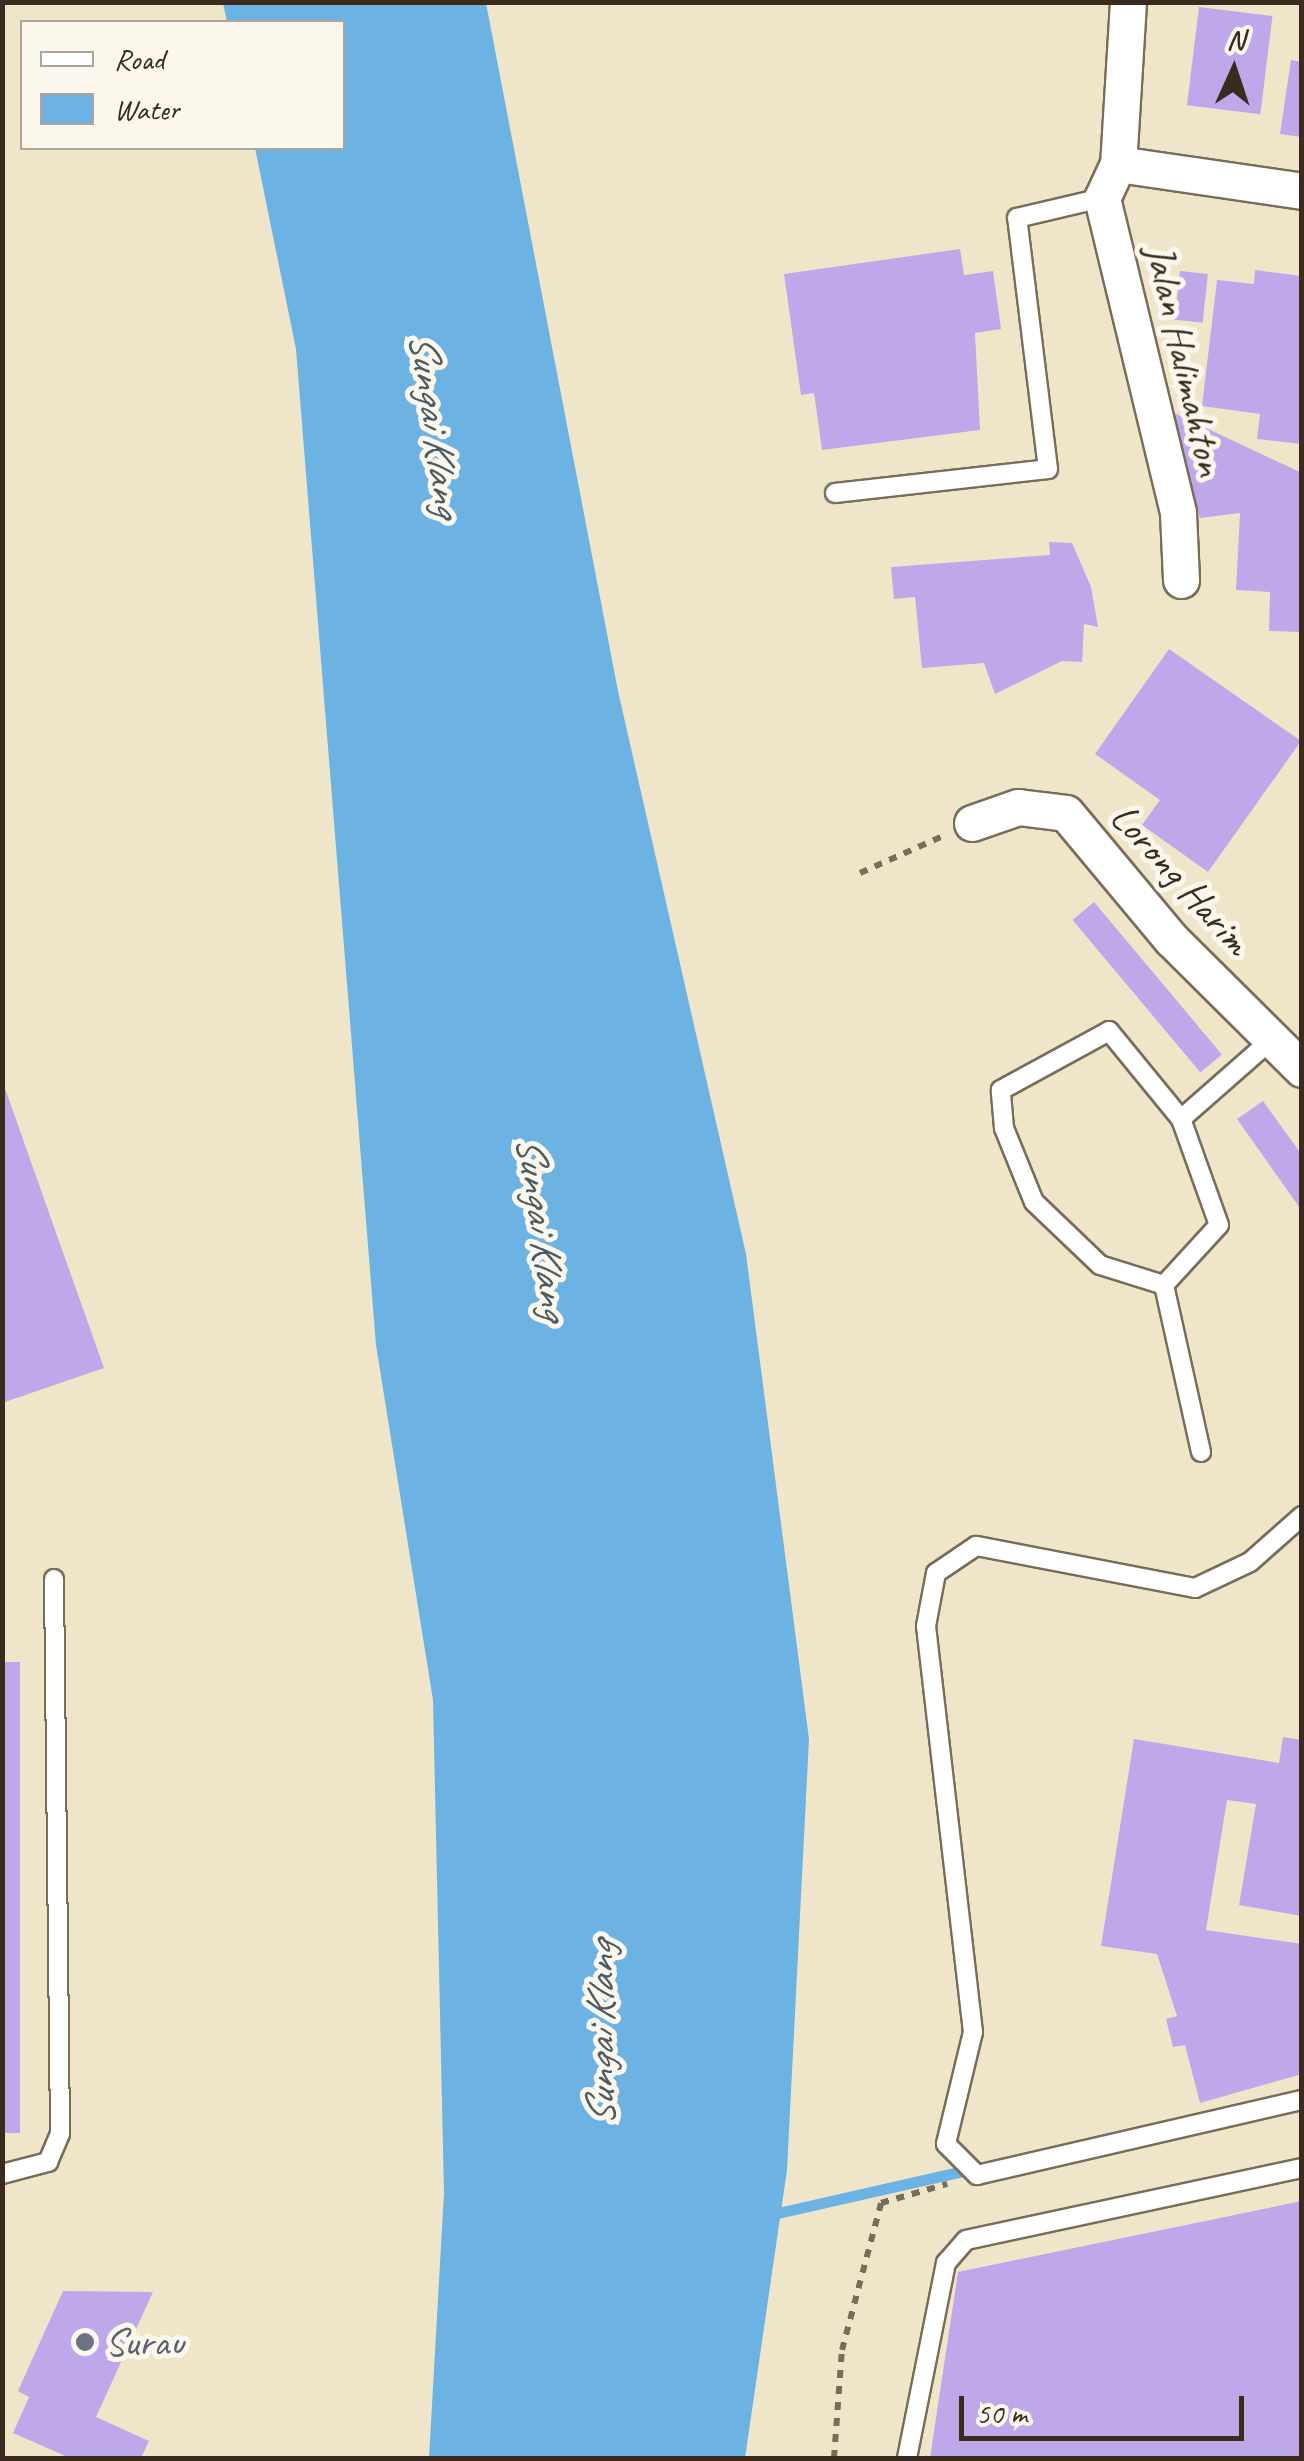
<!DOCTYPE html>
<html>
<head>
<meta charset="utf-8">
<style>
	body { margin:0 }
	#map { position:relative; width:1304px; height:2461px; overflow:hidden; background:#efe6ca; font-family:Caveat,sans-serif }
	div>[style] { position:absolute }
	.water>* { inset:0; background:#6cb2e3 }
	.stream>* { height:11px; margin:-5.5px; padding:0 5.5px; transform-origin:5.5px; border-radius:5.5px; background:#6cb2e3 }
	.building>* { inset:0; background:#bea8ea; transform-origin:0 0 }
	.path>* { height:6px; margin-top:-3px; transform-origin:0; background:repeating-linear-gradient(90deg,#7a6c5a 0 8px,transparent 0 16px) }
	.roads { filter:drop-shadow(2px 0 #7a6c5a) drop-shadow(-2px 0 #7a6c5a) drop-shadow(0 2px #7a6c5a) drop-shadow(0 -2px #7a6c5a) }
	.lane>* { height:18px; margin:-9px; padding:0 9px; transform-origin:9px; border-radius:9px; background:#fff }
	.street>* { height:35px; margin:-17.5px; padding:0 17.5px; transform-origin:17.5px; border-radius:17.5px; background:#fff }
	.dots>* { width:28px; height:28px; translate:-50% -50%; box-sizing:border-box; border:5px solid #fbf7ec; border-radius:50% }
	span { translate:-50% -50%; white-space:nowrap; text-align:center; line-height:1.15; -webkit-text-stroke:10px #fbf7ec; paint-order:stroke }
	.street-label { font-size:40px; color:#3b2a1e }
	.worship-label { font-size:40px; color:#5b616d }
	.left { translate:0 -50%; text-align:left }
	.water-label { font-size:42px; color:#4c5a63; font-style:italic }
	.frame { position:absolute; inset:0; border:5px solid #3b2a1e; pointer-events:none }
	.legend { position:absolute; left:20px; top:20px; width:325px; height:130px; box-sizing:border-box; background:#fbf7ec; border:2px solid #aea59a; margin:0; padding:12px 18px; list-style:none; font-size:30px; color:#3b2a1e }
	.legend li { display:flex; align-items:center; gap:20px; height:50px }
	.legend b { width:50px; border:2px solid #aea59a }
	.north { position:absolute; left:1184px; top:20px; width:100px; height:100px; -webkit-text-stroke:8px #fbf7ec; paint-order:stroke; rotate:3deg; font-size:28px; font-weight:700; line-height:40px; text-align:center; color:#3b2a1e }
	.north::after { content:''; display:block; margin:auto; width:35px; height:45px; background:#3b2a1e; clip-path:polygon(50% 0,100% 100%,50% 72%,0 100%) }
	.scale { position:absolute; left:959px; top:2396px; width:285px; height:45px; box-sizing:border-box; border:5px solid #3b2a1e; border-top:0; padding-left:12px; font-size:30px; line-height:35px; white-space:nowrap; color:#3b2a1e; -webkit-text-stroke:8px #fbf7ec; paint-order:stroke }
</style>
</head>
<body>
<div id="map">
	<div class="water">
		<i style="clip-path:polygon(223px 3px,486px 3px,618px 691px,746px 1254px,809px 1739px,787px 2170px,745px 2458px,429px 2458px,444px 2193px,433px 1700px,376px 1345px,296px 349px,255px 148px,342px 148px,342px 22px,227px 22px)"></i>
	</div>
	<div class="stream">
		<i style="left:769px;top:2215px;width:212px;rotate:-12.8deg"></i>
	</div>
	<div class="building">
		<i style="left:1199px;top:7px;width:74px;height:99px;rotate:7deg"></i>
		<i style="clip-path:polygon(1291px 60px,1302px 62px,1302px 137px,1280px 134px)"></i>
		<i style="clip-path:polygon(960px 249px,964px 275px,993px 271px,1001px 329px,975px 333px,980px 430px,822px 450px,814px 393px,801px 395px,784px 274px)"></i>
		<i style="clip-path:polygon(1255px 270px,1302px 276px,1302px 444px,1257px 439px,1260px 414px,1202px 406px,1217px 280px,1254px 284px)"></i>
		<i style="left:1180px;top:271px;width:28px;height:49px;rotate:6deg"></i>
		<i style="clip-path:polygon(1172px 412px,1302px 473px,1302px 632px,1269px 631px,1270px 592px,1236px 590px,1240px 513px,1200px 518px)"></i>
		<i style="clip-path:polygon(1049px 542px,1072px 543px,1091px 587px,1098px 627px,1084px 624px,1082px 662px,1062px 661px,995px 694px,984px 663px,922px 668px,915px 597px,894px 599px,891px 567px,1050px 555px)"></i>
		<i style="clip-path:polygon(1169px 649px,1301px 741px,1208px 872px,1142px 825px,1160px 800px,1095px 754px)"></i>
		<i style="left:1094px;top:902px;width:199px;height:28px;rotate:50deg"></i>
		<i style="clip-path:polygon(2px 1080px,104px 1368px,2px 1403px)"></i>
		<i style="clip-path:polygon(1263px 1101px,1302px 1155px,1302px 1211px,1237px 1119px)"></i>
		<i style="left:2px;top:1662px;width:18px;height:471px"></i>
		<i style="clip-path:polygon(1283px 1737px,1302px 1740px,1302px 1916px,1239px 1905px,1256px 1804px,1227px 1800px,1206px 1930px,1302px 1944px,1302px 2074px,1200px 2103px,1185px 2045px,1173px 2047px,1166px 2019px,1177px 2016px,1157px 1954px,1101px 1946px,1134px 1739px,1279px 1763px)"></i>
		<i style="clip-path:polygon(1302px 2201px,1302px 2458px,930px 2458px,958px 2272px)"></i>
		<i style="clip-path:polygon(63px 2291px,153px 2292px,96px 2417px,149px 2441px,141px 2458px,70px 2458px,13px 2433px,29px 2397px,18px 2391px)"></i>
	</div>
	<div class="path">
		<i style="left:860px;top:873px;width:89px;rotate:-24deg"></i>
		<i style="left:834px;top:2458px;width:108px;rotate:-85.8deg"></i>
		<i style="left:842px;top:2350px;width:152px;rotate:-75.1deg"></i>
		<i style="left:881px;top:2203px;width:69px;rotate:-16.1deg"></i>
	</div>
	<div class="roads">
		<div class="lane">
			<i style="left:835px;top:493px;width:214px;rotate:-6.4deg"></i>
			<i style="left:1048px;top:469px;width:253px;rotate:-97deg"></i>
			<i style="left:1017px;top:218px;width:87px;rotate:-13.2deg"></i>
			<i style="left:1164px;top:1285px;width:67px;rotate:-162.6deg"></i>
			<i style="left:1100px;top:1265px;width:91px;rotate:-136.3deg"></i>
			<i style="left:1034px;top:1202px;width:80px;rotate:-112.1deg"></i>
			<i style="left:1004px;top:1128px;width:38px;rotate:-95deg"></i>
			<i style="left:1001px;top:1090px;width:123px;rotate:-28.6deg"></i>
			<i style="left:1109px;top:1031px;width:114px;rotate:50.7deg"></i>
			<i style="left:1201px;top:1452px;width:171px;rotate:-102.5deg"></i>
			<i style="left:1164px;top:1285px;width:81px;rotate:-47.5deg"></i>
			<i style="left:1219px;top:1225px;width:113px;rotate:-109.7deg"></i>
			<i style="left:1181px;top:1119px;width:121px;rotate:-41.3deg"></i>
			<i style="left:1302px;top:1516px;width:69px;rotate:138.5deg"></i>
			<i style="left:1250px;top:1562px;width:61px;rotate:154.7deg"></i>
			<i style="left:1195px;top:1588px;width:223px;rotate:-169.1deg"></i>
			<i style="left:976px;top:1546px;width:48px;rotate:146deg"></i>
			<i style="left:936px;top:1573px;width:54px;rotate:100.7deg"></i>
			<i style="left:926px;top:1626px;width:409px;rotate:83.4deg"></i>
			<i style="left:973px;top:2032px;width:115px;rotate:103.6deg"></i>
			<i style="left:946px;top:2144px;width:44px;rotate:45deg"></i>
			<i style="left:977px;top:2175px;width:334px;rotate:-13deg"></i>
			<i style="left:2px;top:2174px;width:48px;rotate:-14.6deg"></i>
			<i style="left:48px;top:2162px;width:30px;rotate:-67deg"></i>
			<i style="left:60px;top:2134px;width:555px;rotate:-90.62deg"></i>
			<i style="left:907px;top:2458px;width:199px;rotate:-78.7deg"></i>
			<i style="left:946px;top:2263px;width:30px;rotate:-49deg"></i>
			<i style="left:966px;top:2240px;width:344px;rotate:-12.1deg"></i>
		</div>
		<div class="street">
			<i style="left:1128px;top:2px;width:162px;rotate:93.5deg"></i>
			<i style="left:1118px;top:164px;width:38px;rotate:115deg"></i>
			<i style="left:1102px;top:198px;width:324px;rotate:76.4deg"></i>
			<i style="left:1178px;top:513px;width:67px;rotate:87.4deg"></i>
			<i style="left:1118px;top:164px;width:186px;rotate:8.3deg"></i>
			<i style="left:972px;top:823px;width:49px;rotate:-19.2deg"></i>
			<i style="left:1018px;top:807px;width:48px;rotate:7.1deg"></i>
			<i style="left:1066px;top:813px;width:165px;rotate:50.2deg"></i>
			<i style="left:1172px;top:940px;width:183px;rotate:44.8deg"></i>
		</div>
	</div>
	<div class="dots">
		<i style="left:85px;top:2342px;background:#6b7280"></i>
	</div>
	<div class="street-label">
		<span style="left:1185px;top:360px;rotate:77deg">Jalan Halimahton</span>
		<span style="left:1181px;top:879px;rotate:48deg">Lorong Harim</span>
	</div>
	<div class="worship-label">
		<span class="left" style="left:105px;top:2342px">Surau</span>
	</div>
	<div class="water-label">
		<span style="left:435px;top:424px;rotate:82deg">Sungai Klang</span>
		<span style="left:542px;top:1227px;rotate:82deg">Sungai Klang</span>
		<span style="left:601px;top:2034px;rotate:-90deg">Sungai Klang</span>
	</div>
	<div class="frame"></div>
	<ul class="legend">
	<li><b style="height:12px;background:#fff"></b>Road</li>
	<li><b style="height:28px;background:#6cb2e3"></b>Water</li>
	</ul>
	<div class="north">N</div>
	<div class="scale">50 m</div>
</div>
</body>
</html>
